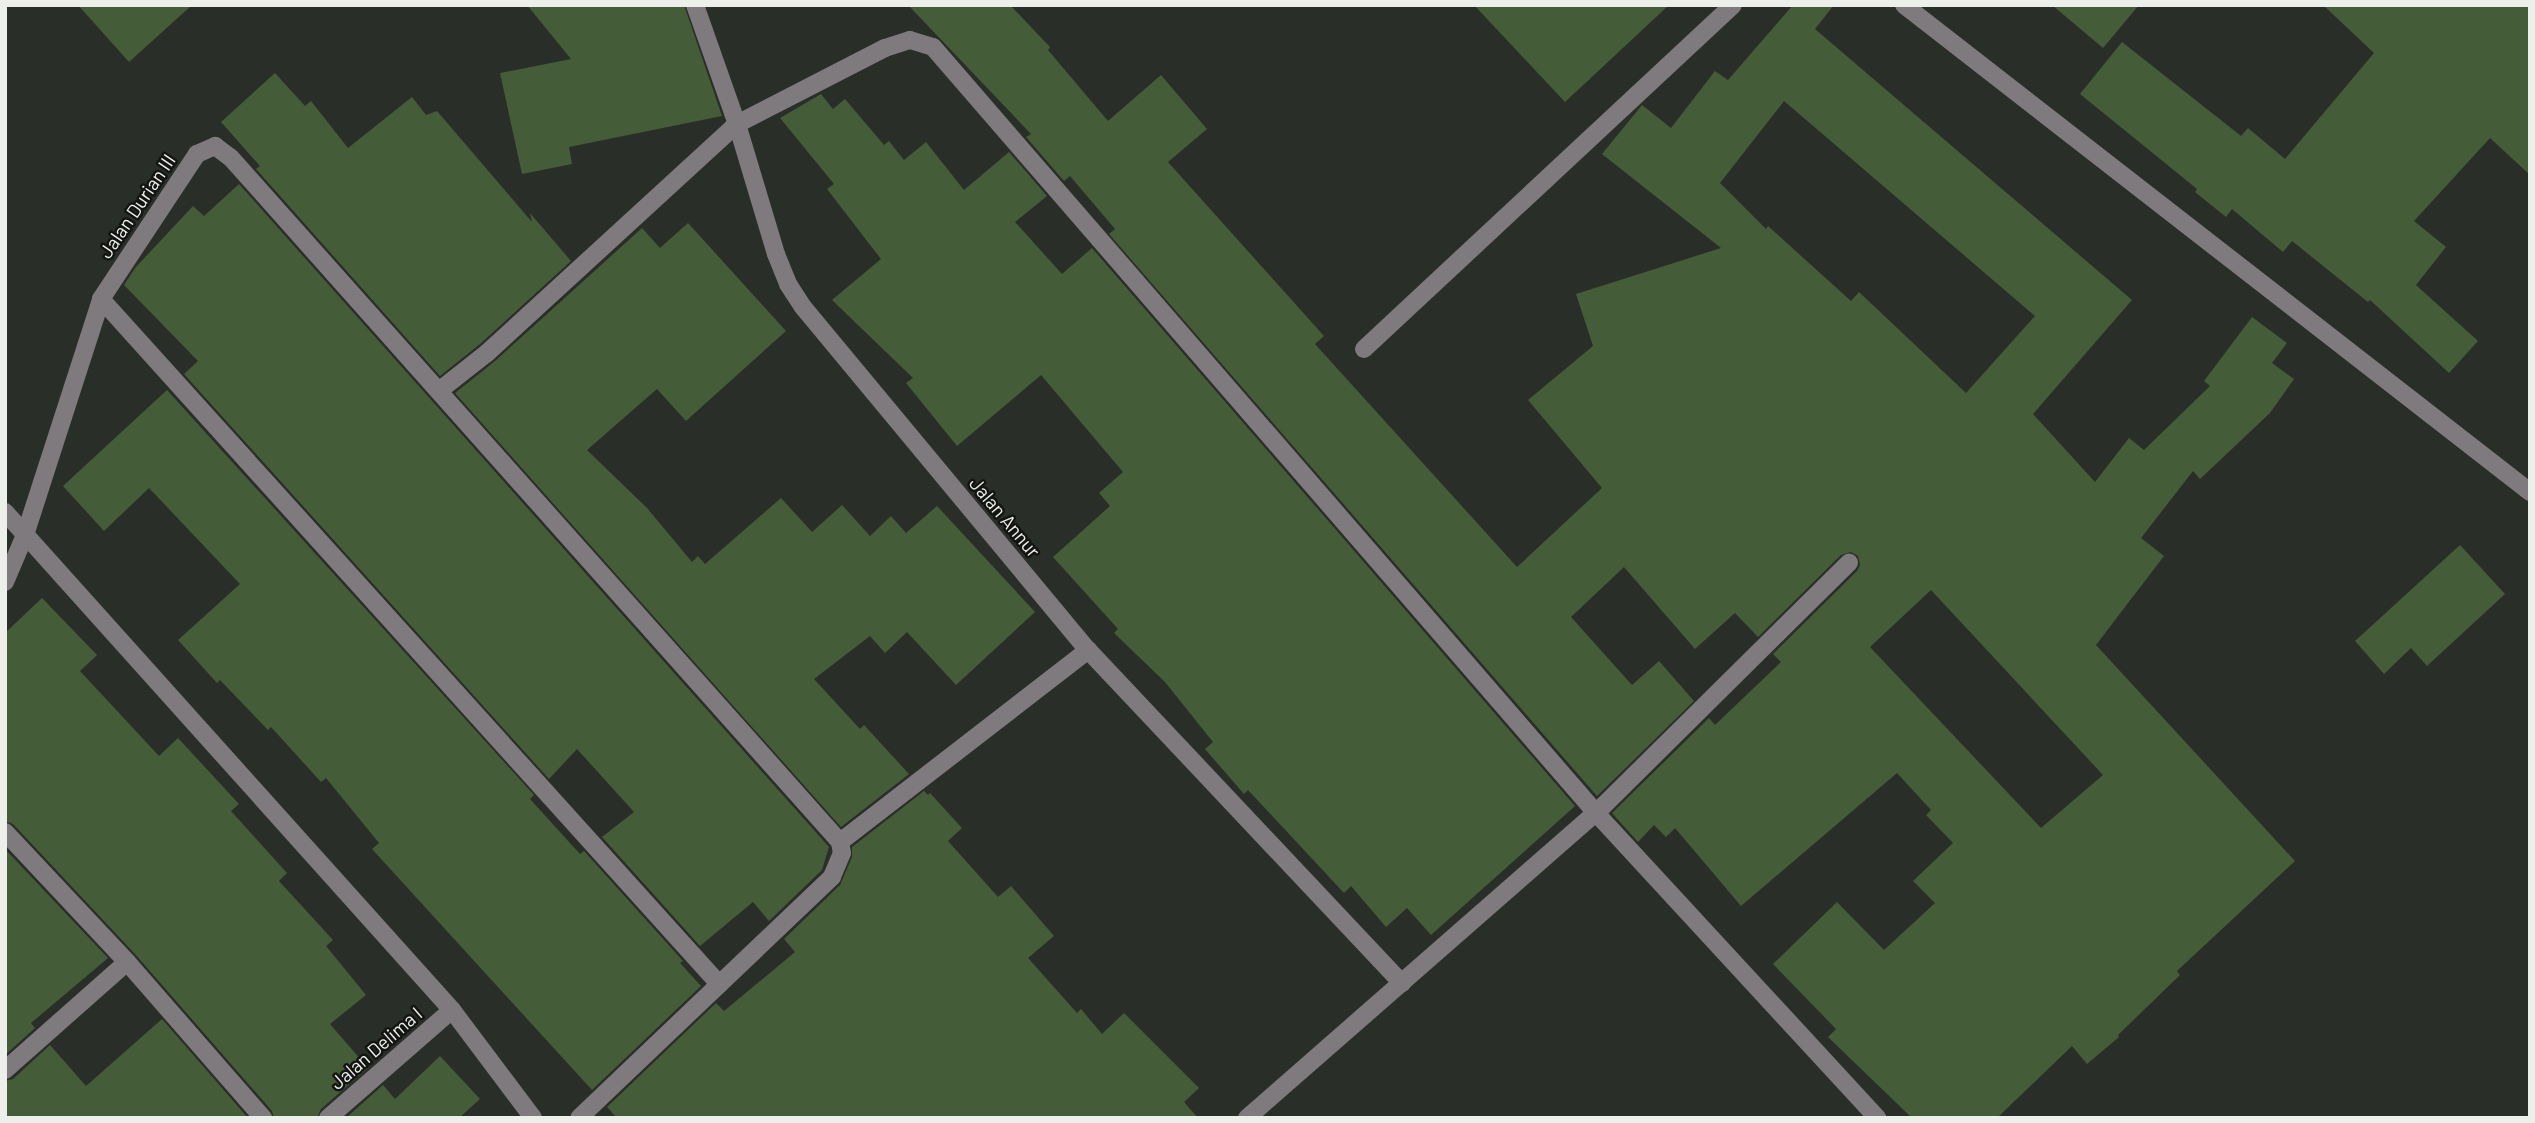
<!DOCTYPE html>
<html>
<head>
<meta charset="utf-8">
<style>
	body { margin:0 }
	#map { position:relative; width:2535px; height:1123px; overflow:hidden; background:#2a2e28; font-family:Barlow,sans-serif }
	div>[style] { position:absolute }
	.building>* { inset:0; background:#455c38 }
	.minor>* { height:18px; margin:-9px; padding:0 9px; transform-origin:9px; border-radius:9px; background:#7e7a7d }
	span { translate:-50% -50%; white-space:nowrap; text-align:center; line-height:1.15; -webkit-text-stroke:5px #141513; paint-order:stroke }
	.street-label { font-size:19px; color:#edefeb }
	.frame { position:absolute; inset:0; border:7px solid #edefeb; pointer-events:none }
</style>
</head>
<body>
<div id="map">
	<div class="building">
		<i style="clip-path:polygon(78px 5px,192px 5px,129px 62px)"></i>
		<i style="clip-path:polygon(527px 5px,684px 5px,722px 116px,569px 147px,572px 164px,522px 174px,500px 73px,571px 59px)"></i>
		<i style="clip-path:polygon(evenodd,908px 5px,1010px 5px,1050px 47px,1048px 50px,1108px 121px,1161px 75px,1207px 129px,1168px 162px,1324px 336px,1315px 344px,1517px 567px,1602px 488px,1528px 400px,1593px 346px,1576px 294px,1721px 248px,1602px 154px,1642px 105px,1671px 128px,1715px 71px,1728px 80px,1793px 5px,1834px 5px,1815px 29px,2132px 300px,2033px 414px,2095px 482px,2129px 438px,2144px 450px,2210px 386px,2204px 381px,2252px 317px,2287px 343px,2272px 363px,2294px 379px,2270px 413px,2200px 479px,2193px 471px,2141px 538px,2164px 556px,2096px 645px,2295px 861px,2177px 971px,2180px 975px,2118px 1035px,2119px 1037px,2087px 1064px,2072px 1046px,1997px 1118px,1912px 1118px,1828px 1037px,1836px 1029px,1773px 964px,1837px 902px,1884px 950px,1935px 903px,1913px 881px,1953px 843px,1926px 815px,1931px 810px,1897px 773px,1741px 906px,1675px 828px,1666px 837px,1654px 825px,1638px 842px,1612px 813px,1709px 718px,1715px 725px,1781px 662px,1773px 654px,1857px 571px,1860px 565px,1858px 556px,1851px 552px,1841px 555px,1758px 637px,1735px 613px,1695px 649px,1624px 567px,1571px 617px,1632px 685px,1659px 661px,1694px 701px,1597px 796px,1109px 234px,1115px 229px,1070px 176px,1064px 181px,1026px 137px,1031px 134px,908px 5px,1784px 101px,2035px 316px,1966px 393px,1859px 292px,1851px 301px,1768px 226px,1766px 229px,1720px 183px,1784px 101px,908px 5px,1931px 590px,2103px 775px,2041px 828px,1870px 647px,1931px 590px)"></i>
		<i style="clip-path:polygon(1474px 5px,1669px 5px,1565px 102px)"></i>
		<i style="clip-path:polygon(2052px 5px,2139px 5px,2103px 48px)"></i>
		<i style="clip-path:polygon(2323px 5px,2530px 5px,2530px 175px,2490px 138px,2414px 221px,2446px 247px,2416px 285px,2478px 341px,2449px 373px,2370px 300px,2368px 302px,2292px 241px,2283px 252px,2232px 209px,2226px 217px,2195px 192px,2197px 189px,2080px 94px,2122px 42px,2241px 136px,2248px 128px,2285px 159px,2374px 53px)"></i>
		<i style="clip-path:polygon(275px 73px,305px 106px,311px 101px,348px 148px,412px 97px,426px 115px,437px 111px,532px 222px,530px 213px,571px 261px,480px 344px,440px 376px,256px 169px,260px 166px,221px 122px)"></i>
		<i style="clip-path:polygon(821px 94px,833px 109px,845px 99px,884px 145px,889px 141px,904px 160px,926px 142px,964px 190px,1009px 152px,1047px 196px,1015px 222px,1062px 274px,1092px 248px,1575px 806px,1431px 935px,1407px 908px,1386px 927px,1351px 886px,1344px 893px,1248px 790px,1244px 794px,1205px 749px,1213px 742px,1165px 682px,1114px 633px,1118px 629px,1053px 557px,1110px 506px,1099px 493px,1123px 472px,1041px 375px,957px 446px,906px 383px,913px 378px,832px 300px,881px 259px,827px 189px,834px 184px,780px 118px)"></i>
		<i style="clip-path:polygon(239px 184px,829px 847px,822px 870px,769px 921px,753px 902px,700px 946px,602px 837px,634px 812px,577px 749px,549px 779px,184px 374px,198px 361px,124px 285px,135px 268px,193px 206px,204px 216px)"></i>
		<i style="clip-path:polygon(688px 223px,786px 331px,686px 421px,657px 389px,587px 450px,647px 508px,692px 562px,698px 556px,705px 564px,781px 498px,812px 532px,842px 505px,870px 536px,891px 516px,906px 533px,937px 506px,1035px 612px,956px 685px,907px 632px,885px 653px,870px 636px,814px 679px,860px 729px,864px 725px,909px 774px,841px 827px,455px 393px,495px 361px,642px 228px,660px 248px)"></i>
		<i style="clip-path:polygon(167px 390px,534px 795px,530px 799px,580px 854px,584px 851px,683px 961px,680px 963px,701px 986px,592px 1090px,372px 849px,379px 843px,326px 778px,321px 782px,271px 727px,268px 730px,220px 680px,217px 683px,178px 640px,240px 584px,149px 488px,104px 531px,63px 486px)"></i>
		<i style="clip-path:polygon(2460px 545px,2505px 594px,2427px 666px,2411px 648px,2384px 674px,2355px 641px)"></i>
		<i style="clip-path:polygon(42px 598px,97px 655px,80px 671px,159px 756px,178px 738px,239px 804px,231px 811px,287px 873px,279px 881px,333px 940px,326px 946px,366px 995px,330px 1024px,368px 1068px,321px 1109px,317px 1118px,274px 1118px,272px 1111px,135px 954px,13px 824px,5px 821px,5px 633px)"></i>
		<i style="clip-path:polygon(924px 791px,928px 795px,930px 793px,962px 828px,948px 841px,998px 897px,1011px 886px,1054px 936px,1028px 958px,1077px 1013px,1081px 1009px,1102px 1034px,1124px 1013px,1199px 1088px,1184px 1102px,1198px 1118px,617px 1118px,607px 1107px,716px 1003px,724px 1011px,795px 952px,784px 939px,840px 885px,852px 857px,852px 847px)"></i>
		<i style="clip-path:polygon(5px 849px,108px 958px,31px 1023px,35px 1028px,5px 1055px)"></i>
		<i style="clip-path:polygon(162px 1019px,248px 1118px,5px 1118px,5px 1081px,13px 1079px,50px 1045px,86px 1086px)"></i>
		<i style="clip-path:polygon(440px 1056px,480px 1099px,459px 1118px,346px 1118px,383px 1085px,395px 1099px)"></i>
	</div>
	<div class="minor">
		<i style="left:695px;top:5px;width:126px;rotate:70.6deg"></i>
		<i style="left:737px;top:124px;width:136px;rotate:73.3deg"></i>
		<i style="left:776px;top:254px;width:32px;rotate:68deg"></i>
		<i style="left:788px;top:284px;width:27px;rotate:57deg"></i>
		<i style="left:803px;top:307px;width:446px;rotate:50.3deg"></i>
		<i style="left:1088px;top:650px;width:458px;rotate:46.7deg"></i>
		<i style="left:1904px;top:5px;width:793px;rotate:37.88deg"></i>
		<i style="left:101px;top:299px;width:923px;rotate:47.94deg"></i>
		<i style="left:1364px;top:349px;width:504px;rotate:-42.99deg"></i>
		<i style="left:440px;top:390px;width:60px;rotate:-38.2deg"></i>
		<i style="left:487px;top:353px;width:339px;rotate:-42.5deg"></i>
		<i style="left:737px;top:124px;width:166px;rotate:-27.2deg"></i>
		<i style="left:885px;top:48px;width:26px;rotate:-18deg"></i>
		<i style="left:910px;top:40px;width:24px;rotate:17deg"></i>
		<i style="left:933px;top:47px;width:1013px;rotate:49.12deg"></i>
		<i style="left:1596px;top:813px;width:415px;rotate:47.3deg"></i>
		<i style="left:5px;top:512px;width:669px;rotate:48.09deg"></i>
		<i style="left:452px;top:1010px;width:135px;rotate:53.1deg"></i>
		<i style="left:5px;top:582px;width:51px;rotate:-66.9deg"></i>
		<i style="left:25px;top:535px;width:248px;rotate:-72.1deg"></i>
		<i style="left:101px;top:299px;width:174px;rotate:-56.5deg"></i>
		<i style="left:197px;top:154px;width:20px;rotate:-24deg"></i>
		<i style="left:215px;top:146px;width:20px;rotate:37deg"></i>
		<i style="left:231px;top:158px;width:916px;rotate:48.32deg"></i>
		<i style="left:840px;top:842px;width:11px;rotate:80deg"></i>
		<i style="left:842px;top:853px;width:26px;rotate:113deg"></i>
		<i style="left:832px;top:877px;width:349px;rotate:136.4deg"></i>
		<i style="left:5px;top:832px;width:178px;rotate:46.8deg"></i>
		<i style="left:127px;top:962px;width:207px;rotate:48.9deg"></i>
		<i style="left:840px;top:842px;width:314px;rotate:-37.7deg"></i>
		<i style="left:5px;top:1070px;width:163px;rotate:-41.5deg"></i>
		<i style="left:328px;top:1118px;width:164px;rotate:-41.1deg"></i>
		<i style="left:1247px;top:1118px;width:463px;rotate:-41.2deg"></i>
		<i style="left:1596px;top:813px;width:356px;rotate:-44.7deg"></i>
	</div>
	<div class="street-label">
		<span style="left:137px;top:206px;rotate:-56deg">Jalan Durian III</span>
		<span style="left:1005px;top:517px;rotate:50deg">Jalan Annur</span>
		<span style="left:376px;top:1048px;rotate:-41deg">Jalan Delima I</span>
	</div>
	<div class="frame"></div>
</div>
</body>
</html>
